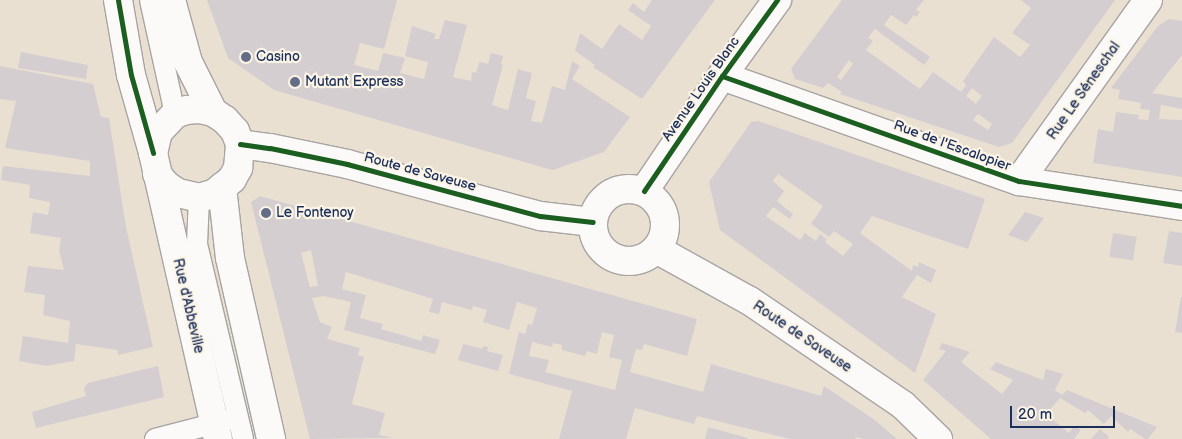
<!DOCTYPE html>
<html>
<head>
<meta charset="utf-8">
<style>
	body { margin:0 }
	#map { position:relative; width:1182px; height:439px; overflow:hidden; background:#eae0d2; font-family:"Balsamiq Sans",sans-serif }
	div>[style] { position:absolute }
	.building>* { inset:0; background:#d4ced1; transform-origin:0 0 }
	.roads { filter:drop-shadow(1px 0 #a7a4a2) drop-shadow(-1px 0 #a7a4a2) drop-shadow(0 1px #a7a4a2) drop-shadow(0 -1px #a7a4a2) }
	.lane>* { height:20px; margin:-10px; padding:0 10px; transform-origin:10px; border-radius:10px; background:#fcfaf8 }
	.street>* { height:28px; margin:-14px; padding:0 14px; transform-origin:14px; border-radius:14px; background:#fcfaf8 }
	.secondary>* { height:28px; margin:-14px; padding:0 14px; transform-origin:14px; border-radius:14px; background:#fcfaf8 }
	.secondary>.ring { margin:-14px; padding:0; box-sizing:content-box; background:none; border:28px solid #fcfaf8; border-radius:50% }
	.primary>* { height:28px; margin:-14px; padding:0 14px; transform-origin:14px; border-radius:14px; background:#fcfaf8 }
	.cycleway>* { height:5px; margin:-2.5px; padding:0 2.5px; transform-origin:2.5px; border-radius:2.5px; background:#1b5e20 }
	.dots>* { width:14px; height:14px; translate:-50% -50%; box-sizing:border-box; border:2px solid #fcf5e5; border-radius:50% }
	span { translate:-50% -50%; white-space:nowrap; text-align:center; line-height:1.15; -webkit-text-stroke:4.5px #fcf5e5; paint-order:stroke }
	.poi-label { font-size:14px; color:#1b2f5e }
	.left { translate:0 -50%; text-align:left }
	.street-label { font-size:14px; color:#1b2f5e }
	.scale { position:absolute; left:1010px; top:406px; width:105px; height:22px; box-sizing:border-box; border:2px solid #1b2f5e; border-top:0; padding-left:6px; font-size:15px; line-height:18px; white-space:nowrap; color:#1b2f5e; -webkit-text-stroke:4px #fcf5e5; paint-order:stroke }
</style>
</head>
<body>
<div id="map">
	<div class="building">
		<i style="clip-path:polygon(207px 0,397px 0,384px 49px,360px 43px,354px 65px,378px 71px,383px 53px,405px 58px,400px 73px,424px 79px,428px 62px,405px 56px,412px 26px,436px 34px,434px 39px,439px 39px,445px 20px,467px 25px,453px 77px,471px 81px,472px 72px,476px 73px,479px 62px,488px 64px,491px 53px,503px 56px,501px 64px,503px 65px,492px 105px,508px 110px,518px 69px,532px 73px,526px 98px,536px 101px,531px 121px,542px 123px,552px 86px,565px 90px,572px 61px,580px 66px,572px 79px,630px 117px,604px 152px,553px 170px,545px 168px,274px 90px,228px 58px)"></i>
		<i style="clip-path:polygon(652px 0,715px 0,642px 99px,593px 67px,595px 65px,575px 51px,580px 33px,602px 49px,619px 24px,642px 40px,651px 26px,628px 10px,633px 3px,644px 12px)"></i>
		<i style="clip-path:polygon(evenodd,842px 0,924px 0,916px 10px,920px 12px,916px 17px,914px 15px,906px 25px,891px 15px,884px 25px,930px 57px,924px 65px,875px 29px,868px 38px,873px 41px,866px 50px,920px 89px,933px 72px,961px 92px,966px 85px,963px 81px,994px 37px,1020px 57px,1030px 45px,1012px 33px,1031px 8px,1021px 0,1115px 0,1012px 143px,999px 147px,840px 94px,842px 92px,828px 83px,823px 88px,795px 79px,791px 69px,842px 0,849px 60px,853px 64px,841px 80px,837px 77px,849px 60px,842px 0,972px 88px,982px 96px,976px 104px,966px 96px,972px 88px,842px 0,978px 114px,992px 124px,988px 130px,973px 120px,978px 114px)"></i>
		<i style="clip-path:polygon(1169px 19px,1182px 21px,1182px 55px,1152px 93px,1182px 98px,1182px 109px,1161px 105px,1159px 119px,1182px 120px,1182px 177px,1093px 163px,1098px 129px,1113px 132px,1116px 112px,1139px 115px,1138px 119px,1148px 120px,1150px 110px,1140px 109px,1141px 103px,1118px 99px,1120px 90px,1111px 88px,1158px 26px)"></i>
		<i style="clip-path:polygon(21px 52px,88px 65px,86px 79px,18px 68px)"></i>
		<i style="clip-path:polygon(0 66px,93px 84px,101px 117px,109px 118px,126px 227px,153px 347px,118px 355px,117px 350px,76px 344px,74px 361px,46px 366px,19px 361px,23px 336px,68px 343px,70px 321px,43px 315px,45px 295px,24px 292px,28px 266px,64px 270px,59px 250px,61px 238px,30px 233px,33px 212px,48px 215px,50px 202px,29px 198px,30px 185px,1px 180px,3px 166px,90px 176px,90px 161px,5px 148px,16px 101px,0 99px)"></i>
		<i style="clip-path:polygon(evenodd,758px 121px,985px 199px,968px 249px,872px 216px,860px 233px,912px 271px,913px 265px,918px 267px,919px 262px,936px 270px,931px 283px,917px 275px,902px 297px,936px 314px,915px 373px,720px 230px,709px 182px,751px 122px,758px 121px,778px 174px,823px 206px,811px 224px,829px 237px,834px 231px,853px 244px,843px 256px,825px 242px,827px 240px,820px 234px,816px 241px,805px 233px,800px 240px,766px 216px,773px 207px,790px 219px,793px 214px,777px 201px,784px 191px,773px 181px,778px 174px)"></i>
		<i style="clip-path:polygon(evenodd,260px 196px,697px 319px,687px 356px,644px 344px,642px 350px,636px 349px,630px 372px,703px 392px,711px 364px,821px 396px,824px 386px,875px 420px,897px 439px,863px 439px,857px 437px,855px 439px,790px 439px,697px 416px,694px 424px,635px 408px,626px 439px,559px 439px,572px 391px,509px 374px,519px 332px,525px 334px,528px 324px,532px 325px,537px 308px,517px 302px,509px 330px,483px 322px,487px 310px,473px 306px,472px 310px,442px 302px,439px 314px,429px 312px,433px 299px,346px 272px,342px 289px,366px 295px,360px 318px,383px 324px,381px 329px,402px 335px,421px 341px,423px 335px,440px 340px,435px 354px,344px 330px,351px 302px,324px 296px,312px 298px,320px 322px,332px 327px,327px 339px,360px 348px,358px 355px,364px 357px,352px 404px,385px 413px,379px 435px,394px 438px,310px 439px,251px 202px,260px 196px,311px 250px,318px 286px,310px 287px,301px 253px,311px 250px,260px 196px,602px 332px,614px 335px,609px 357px,622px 360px,615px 390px,545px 372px,549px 360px,529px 356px,532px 342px,552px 347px,553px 343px,562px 345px,562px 350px,585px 356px,587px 351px,597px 354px,602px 332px)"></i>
		<i style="clip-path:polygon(1025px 212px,1044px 218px,1027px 242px,1008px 235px)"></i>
		<i style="clip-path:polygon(1169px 231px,1182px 233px,1182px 266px,1163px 263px)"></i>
		<i style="left:1113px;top:233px;width:24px;height:24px;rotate:9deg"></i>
		<i style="clip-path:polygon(1181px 297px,1182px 297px,1182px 333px,1175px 332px)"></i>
		<i style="clip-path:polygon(942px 343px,970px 352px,961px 362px,1002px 394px,1013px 380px,990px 369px,996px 362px,1043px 380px,1046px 369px,1063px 374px,1055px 390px,1062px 395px,1067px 390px,1157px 427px,1148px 439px,1145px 439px,1130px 429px,1128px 432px,1111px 416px,1104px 424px,1088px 410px,1085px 413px,1060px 398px,1046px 414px,1069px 433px,1074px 426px,1081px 430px,1074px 439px,991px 439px,923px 380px,946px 351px,939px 349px)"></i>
		<i style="clip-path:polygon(463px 344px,483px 349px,483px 346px,488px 347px,487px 351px,503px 355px,498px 371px,458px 360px)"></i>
		<i style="clip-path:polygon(158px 366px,164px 397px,36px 428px,32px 412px,86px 396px,84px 388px,88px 383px)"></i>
		<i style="clip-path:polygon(708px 427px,748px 438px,748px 439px,705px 439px)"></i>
		<i style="clip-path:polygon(1100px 429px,1109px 437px,1107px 439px,1091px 439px)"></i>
	</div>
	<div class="roads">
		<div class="lane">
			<i style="left:150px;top:0;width:117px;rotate:77.6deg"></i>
			<i style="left:199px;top:198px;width:46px;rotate:92.5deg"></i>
			<i style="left:197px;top:244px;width:200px;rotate:76.7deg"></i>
			<i style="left:155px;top:439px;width:75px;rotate:-14.6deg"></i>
		</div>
		<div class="street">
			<i style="left:722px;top:76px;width:315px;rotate:19.5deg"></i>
			<i style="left:1019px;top:181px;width:165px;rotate:8.7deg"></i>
			<i style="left:1019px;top:181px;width:222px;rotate:-54.5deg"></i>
		</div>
		<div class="secondary">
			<i style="left:240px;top:144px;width:30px;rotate:8deg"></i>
			<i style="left:270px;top:148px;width:79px;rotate:11.7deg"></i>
			<i style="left:347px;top:164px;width:200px;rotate:15.1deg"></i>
			<i style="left:540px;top:216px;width:53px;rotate:6.5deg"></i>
			<i class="ring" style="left:593px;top:189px;width:44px;height:44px"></i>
			<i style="left:644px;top:191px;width:139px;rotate:-55.9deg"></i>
			<i style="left:722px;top:76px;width:94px;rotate:-54.1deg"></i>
			<i style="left:656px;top:249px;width:107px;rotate:29deg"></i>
			<i style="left:750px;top:301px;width:185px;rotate:34.2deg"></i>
			<i style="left:903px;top:405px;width:49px;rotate:44.2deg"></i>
		</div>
		<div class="primary">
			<i style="left:118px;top:0;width:76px;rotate:80.2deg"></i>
			<i style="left:131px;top:75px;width:81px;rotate:74.2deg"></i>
			<i style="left:171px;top:0;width:64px;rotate:74.7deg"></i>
			<i style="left:188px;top:62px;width:56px;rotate:63.4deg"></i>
			<i style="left:157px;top:174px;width:14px;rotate:51deg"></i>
			<i style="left:166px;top:185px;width:14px;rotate:34deg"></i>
			<i style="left:178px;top:193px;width:22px;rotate:13deg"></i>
			<i style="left:199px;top:198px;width:17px;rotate:-17deg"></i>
			<i style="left:215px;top:193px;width:22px;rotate:-39deg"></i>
			<i style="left:232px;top:179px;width:13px;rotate:-61deg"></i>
			<i style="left:238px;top:168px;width:24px;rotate:-85deg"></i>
			<i style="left:240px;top:144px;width:14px;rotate:-111deg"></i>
			<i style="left:235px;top:131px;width:15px;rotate:-132deg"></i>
			<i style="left:225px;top:120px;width:14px;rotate:-146deg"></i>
			<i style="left:213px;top:112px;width:13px;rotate:-167deg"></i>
			<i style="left:200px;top:109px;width:13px;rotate:176deg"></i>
			<i style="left:187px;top:110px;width:13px;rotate:162deg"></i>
			<i style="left:175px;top:114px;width:25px;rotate:133deg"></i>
			<i style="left:158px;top:132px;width:22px;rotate:103deg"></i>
			<i style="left:153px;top:153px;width:293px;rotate:77.2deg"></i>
			<i style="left:222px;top:187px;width:71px;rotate:83.6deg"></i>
			<i style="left:230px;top:258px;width:186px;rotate:77.2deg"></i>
		</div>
	</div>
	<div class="cycleway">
		<i style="left:118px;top:0;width:76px;rotate:80.2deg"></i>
		<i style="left:131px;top:75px;width:81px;rotate:74.2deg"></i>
		<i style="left:722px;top:76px;width:315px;rotate:19.5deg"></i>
		<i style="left:1019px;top:181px;width:165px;rotate:8.7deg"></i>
		<i style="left:240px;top:144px;width:30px;rotate:8deg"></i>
		<i style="left:270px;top:148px;width:79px;rotate:11.7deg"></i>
		<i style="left:347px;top:164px;width:200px;rotate:15.1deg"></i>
		<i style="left:540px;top:216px;width:53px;rotate:6.5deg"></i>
		<i style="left:644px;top:191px;width:139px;rotate:-55.9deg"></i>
		<i style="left:722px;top:76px;width:94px;rotate:-54.1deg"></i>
	</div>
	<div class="dots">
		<i style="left:246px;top:57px;background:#636d87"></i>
		<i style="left:295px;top:82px;background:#636d87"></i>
		<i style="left:266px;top:213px;background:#636d87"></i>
	</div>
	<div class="poi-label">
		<span class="left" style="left:256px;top:57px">Casino</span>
		<span class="left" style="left:305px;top:82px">Mutant Express</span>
		<span class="left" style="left:276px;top:213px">Le Fontenoy</span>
	</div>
	<div class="street-label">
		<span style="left:701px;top:89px;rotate:-55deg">Avenue Louis Blanc</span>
		<span style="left:1084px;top:91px;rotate:-55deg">Rue Le Séneschal</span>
		<span style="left:952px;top:146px;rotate:20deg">Rue de l'Escalopier</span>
		<span style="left:420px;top:172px;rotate:15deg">Route de Saveuse</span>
		<span style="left:188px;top:306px;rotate:77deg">Rue d'Abbeville</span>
		<span style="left:802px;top:337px;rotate:34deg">Route de Saveuse</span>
	</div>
	<div class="scale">20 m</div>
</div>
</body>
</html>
